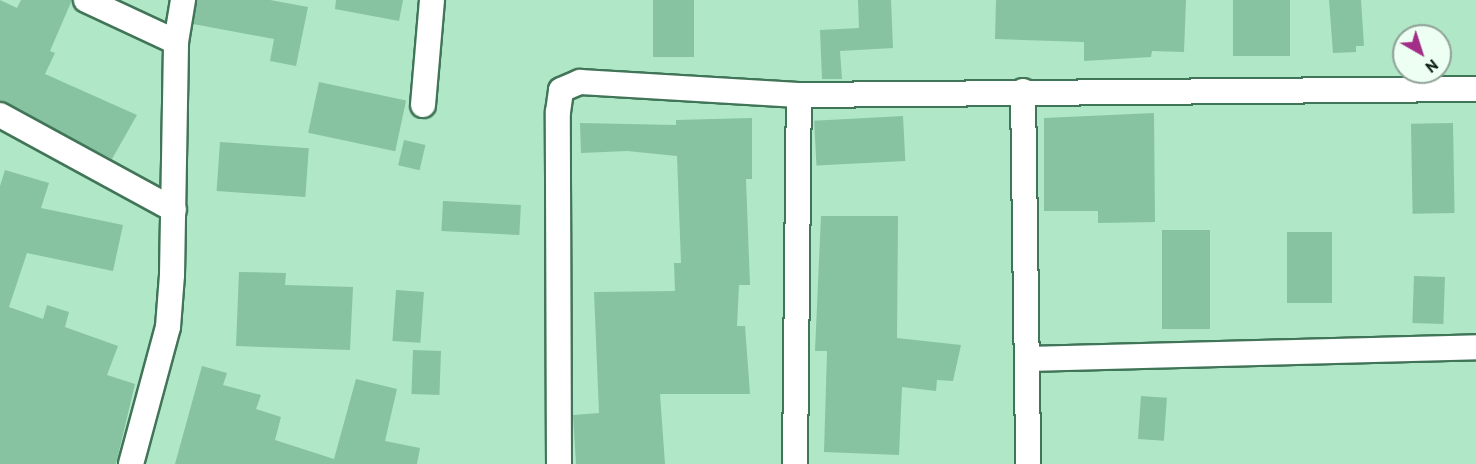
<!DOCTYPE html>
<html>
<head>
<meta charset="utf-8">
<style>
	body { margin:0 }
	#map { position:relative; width:1476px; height:464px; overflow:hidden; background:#b0e7c6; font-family:"PT Sans",sans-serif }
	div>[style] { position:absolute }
	.building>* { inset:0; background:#87c3a0; transform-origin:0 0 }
	.roads { filter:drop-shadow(2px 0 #417558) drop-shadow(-2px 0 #417558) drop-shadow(0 2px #417558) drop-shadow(0 -2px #417558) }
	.street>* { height:24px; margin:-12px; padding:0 12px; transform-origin:12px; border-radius:12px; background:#fff }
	span { translate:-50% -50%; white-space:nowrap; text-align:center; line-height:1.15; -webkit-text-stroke:5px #edfef3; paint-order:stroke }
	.north { position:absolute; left:1392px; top:24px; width:60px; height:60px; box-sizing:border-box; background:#edfef3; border:2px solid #90a297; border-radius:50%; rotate:141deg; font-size:16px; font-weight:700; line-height:24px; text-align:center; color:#04180d }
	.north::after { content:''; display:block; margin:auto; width:21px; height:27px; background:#a22e88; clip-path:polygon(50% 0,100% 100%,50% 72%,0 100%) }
</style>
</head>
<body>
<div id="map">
	<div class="building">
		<i style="clip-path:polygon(0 0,17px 8px,21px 0,72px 0,50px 51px,55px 53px,45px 74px,137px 115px,112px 159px,0 101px)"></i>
		<i style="clip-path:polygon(197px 0,270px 0,308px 7px,296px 66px,270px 61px,274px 39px,193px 24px)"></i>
		<i style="clip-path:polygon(336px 0,403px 0,399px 21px,335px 9px)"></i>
		<i style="left:653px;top:0;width:41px;height:57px"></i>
		<i style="clip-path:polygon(858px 0,891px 0,893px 48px,840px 51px,842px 79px,822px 79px,820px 30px,859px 28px)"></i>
		<i style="clip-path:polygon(996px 0,1186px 0,1184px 52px,1152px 51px,1151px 57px,1084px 61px,1084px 42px,995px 39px)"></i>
		<i style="left:1233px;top:0;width:57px;height:56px"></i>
		<i style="clip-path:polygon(1329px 0,1361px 0,1364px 46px,1356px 46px,1356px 52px,1333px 53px)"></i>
		<i style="left:319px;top:82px;width:89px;height:52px;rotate:12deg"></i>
		<i style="clip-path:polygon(1154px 113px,1155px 222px,1098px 223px,1098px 211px,1044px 211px,1044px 118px)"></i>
		<i style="left:903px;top:116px;width:45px;height:89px;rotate:87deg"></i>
		<i style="clip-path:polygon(752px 118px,752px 179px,746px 179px,750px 285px,739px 285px,737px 326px,745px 326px,750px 394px,660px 394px,665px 464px,576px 464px,573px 415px,599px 413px,594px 292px,675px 291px,674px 263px,681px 263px,677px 156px,627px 151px,581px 153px,580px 123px,676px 125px,676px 120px)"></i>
		<i style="left:1453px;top:123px;width:90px;height:42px;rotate:89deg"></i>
		<i style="left:404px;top:140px;width:22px;height:26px;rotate:13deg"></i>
		<i style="left:220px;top:142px;width:89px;height:49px;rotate:4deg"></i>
		<i style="clip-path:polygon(5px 170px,49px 183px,41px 208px,123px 225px,113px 271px,27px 253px,9px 307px,43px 319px,47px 305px,69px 312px,65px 327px,118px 346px,107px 375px,135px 384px,116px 464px,0 464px,0 186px)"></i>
		<i style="left:443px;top:201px;width:78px;height:30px;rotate:3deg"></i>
		<i style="clip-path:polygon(821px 216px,898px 216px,897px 338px,961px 345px,953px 381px,937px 380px,936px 391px,902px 387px,899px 455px,824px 452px,827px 351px,815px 351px)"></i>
		<i style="left:1162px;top:230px;width:48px;height:99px"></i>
		<i style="left:1287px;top:232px;width:45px;height:71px"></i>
		<i style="clip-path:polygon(239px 272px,286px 273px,285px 285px,353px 287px,350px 350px,236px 346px)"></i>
		<i style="left:1414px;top:276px;width:31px;height:47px;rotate:2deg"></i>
		<i style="left:396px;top:290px;width:28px;height:51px;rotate:4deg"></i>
		<i style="left:413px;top:350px;width:28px;height:44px;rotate:2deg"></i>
		<i style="clip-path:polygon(202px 366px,227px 373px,223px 385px,261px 395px,256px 409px,281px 417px,275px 440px,334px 459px,356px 379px,397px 389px,385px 441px,420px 448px,417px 464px,175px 464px)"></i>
		<i style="left:1141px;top:396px;width:26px;height:43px;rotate:4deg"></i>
	</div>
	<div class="roads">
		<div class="street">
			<i style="left:86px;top:0;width:99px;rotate:25deg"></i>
			<i style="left:1023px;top:91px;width:373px;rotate:89.2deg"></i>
			<i style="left:423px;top:105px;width:105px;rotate:-85.1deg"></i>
			<i style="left:0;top:115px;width:198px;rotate:28.6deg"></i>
			<i style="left:1030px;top:359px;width:446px;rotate:-1.5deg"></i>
			<i style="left:131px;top:464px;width:142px;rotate:-74.9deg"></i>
			<i style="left:168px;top:327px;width:52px;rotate:-85.6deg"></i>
			<i style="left:172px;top:275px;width:233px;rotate:-89deg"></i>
			<i style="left:176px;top:42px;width:43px;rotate:-80.5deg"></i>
			<i style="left:559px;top:464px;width:352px;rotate:-90.2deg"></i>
			<i style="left:558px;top:112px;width:22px;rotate:-82deg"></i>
			<i style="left:561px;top:90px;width:21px;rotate:-23deg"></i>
			<i style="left:580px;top:82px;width:219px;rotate:3.4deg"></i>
			<i style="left:795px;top:464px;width:369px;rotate:-89.4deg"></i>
			<i style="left:799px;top:95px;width:677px;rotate:-0.51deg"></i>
		</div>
	</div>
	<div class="north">N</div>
</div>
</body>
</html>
